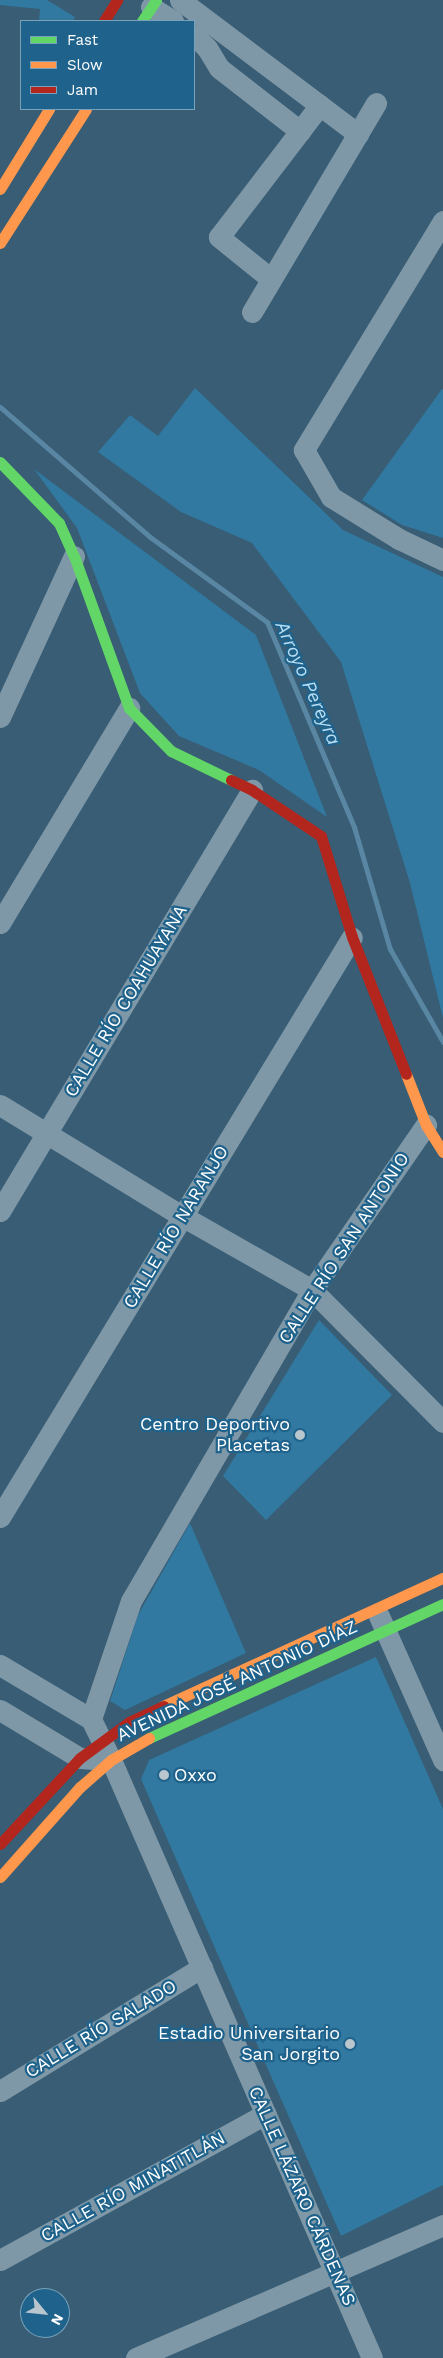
<!DOCTYPE html>
<html>
<head>
<meta charset="utf-8">
<style>
	body { margin:0 }
	#map { position:relative; width:443px; height:2358px; overflow:hidden; background:#385d74; font-family:"Work Sans",sans-serif }
	div>[style] { position:absolute }
	.green>* { inset:0; background:#3179a0 }
	.stream>* { height:5px; margin:-2.5px; padding:0 2.5px; transform-origin:2.5px; border-radius:2.5px; background:#5986a2 }
	.street>* { height:21px; margin:-10.5px; padding:0 10.5px; transform-origin:10.5px; border-radius:10.5px; background:#7f98a7 }
	.fast>* { height:11px; margin:-5.5px; padding:0 5.5px; transform-origin:5.5px; border-radius:5.5px; background:#63d668 }
	.slow>* { height:11px; margin:-5.5px; padding:0 5.5px; transform-origin:5.5px; border-radius:5.5px; background:#ff974d }
	.jam>* { height:11px; margin:-5.5px; padding:0 5.5px; transform-origin:5.5px; border-radius:5.5px; background:#b3261e }
	.dots>* { width:14px; height:14px; translate:-50% -50%; box-sizing:border-box; border:2px solid #1f638c; border-radius:50% }
	span { translate:-50% -50%; white-space:nowrap; text-align:center; line-height:1.15; -webkit-text-stroke:4.5px #1f638c; paint-order:stroke }
	.street-label { font-size:18px; color:#fff }
	.poi-label { font-size:18px; color:#fff }
	.right { translate:-100% -50%; text-align:right }
	.left { translate:0 -50%; text-align:left }
	.water-label { font-size:19px; color:#b8def3; font-style:italic }
	.legend { position:absolute; left:20px; top:20px; width:175px; height:90px; box-sizing:border-box; background:#1f638c; border:1px solid #79a1ba; margin:0; padding:6px 9px; list-style:none; font-size:15px; color:#fff }
	.legend li { display:flex; align-items:center; gap:10px; height:25px }
	.legend b { width:25px; border:1px solid #79a1ba }
	.north { position:absolute; left:20px; top:2288px; width:50px; height:50px; box-sizing:border-box; background:#1f638c; border:1px solid #79a1ba; border-radius:50%; rotate:118deg; font-size:14px; font-weight:700; line-height:20px; text-align:center; color:#fff }
	.north::after { content:''; display:block; margin:auto; width:18px; height:22px; background:#b9c6ce; clip-path:polygon(50% 0,100% 100%,50% 72%,0 100%) }
</style>
</head>
<body>
<div id="map">
	<div class="green">
		<i style="clip-path:polygon(0 0,47px 0,75px 17px,73px 21px,39px 21px,40px 9px,0 5px)"></i>
		<i style="clip-path:polygon(195px 388px,343px 530px,443px 577px,443px 1121px,443px 1018px,410px 883px,341px 662px,252px 543px,181px 512px,98px 452px,130px 415px,158px 436px)"></i>
		<i style="clip-path:polygon(442px 389px,443px 390px,443px 538px,402px 525px,362px 500px)"></i>
		<i style="clip-path:polygon(34px 469px,256px 635px,327px 817px,259px 770px,179px 736px,140px 693px,77px 528px)"></i>
		<i style="clip-path:polygon(319px 1320px,392px 1395px,266px 1520px,223px 1476px)"></i>
		<i style="clip-path:polygon(190px 1523px,246px 1653px,125px 1710px,110px 1701px,138px 1615px)"></i>
		<i style="clip-path:polygon(376px 1657px,443px 1809px,443px 2185px,341px 2236px,141px 1779px,149px 1760px)"></i>
	</div>
	<div class="stream">
		<i style="left:0;top:407px;width:198px;rotate:40.9deg"></i>
		<i style="left:150px;top:537px;width:145px;rotate:36deg"></i>
		<i style="left:267px;top:622px;width:223px;rotate:67deg"></i>
		<i style="left:354px;top:827px;width:127px;rotate:73.6deg"></i>
		<i style="left:390px;top:949px;width:107px;rotate:60.3deg"></i>
	</div>
	<div class="street">
		<i style="left:180px;top:0;width:223px;rotate:37deg"></i>
		<i style="left:151px;top:7px;width:26px;rotate:32deg"></i>
		<i style="left:194px;top:35px;width:18px;rotate:45deg"></i>
		<i style="left:207px;top:48px;width:23px;rotate:59deg"></i>
		<i style="left:219px;top:68px;width:103px;rotate:37.9deg"></i>
		<i style="left:443px;top:221px;width:268px;rotate:121.3deg"></i>
		<i style="left:304px;top:450px;width:54px;rotate:60.1deg"></i>
		<i style="left:331px;top:497px;width:80px;rotate:31.7deg"></i>
		<i style="left:399px;top:539px;width:49px;rotate:25.5deg"></i>
		<i style="left:271px;top:279px;width:67px;rotate:-141.1deg"></i>
		<i style="left:219px;top:237px;width:166px;rotate:-52.6deg"></i>
		<i style="left:252px;top:312px;width:243px;rotate:-59.3deg"></i>
		<i style="left:0;top:717px;width:177px;rotate:-65.3deg"></i>
		<i style="left:0;top:923px;width:251px;rotate:-59deg"></i>
		<i style="left:0;top:1105px;width:213px;rotate:31.4deg"></i>
		<i style="left:182px;top:1216px;width:150px;rotate:29.6deg"></i>
		<i style="left:312px;top:1290px;width:186px;rotate:45.2deg"></i>
		<i style="left:0;top:1211px;width:491px;rotate:-59.1deg"></i>
		<i style="left:0;top:1517px;width:678px;rotate:-58.75deg"></i>
		<i style="left:379px;top:1616px;width:158px;rotate:66deg"></i>
		<i style="left:0;top:1665px;width:106px;rotate:30.7deg"></i>
		<i style="left:91px;top:1719px;width:46px;rotate:64deg"></i>
		<i style="left:111px;top:1760px;width:652px;rotate:66.42deg"></i>
		<i style="left:0;top:1710px;width:93px;rotate:31deg"></i>
		<i style="left:80px;top:1758px;width:14px;rotate:4deg"></i>
		<i style="left:91px;top:1719px;width:125px;rotate:-71.3deg"></i>
		<i style="left:131px;top:1601px;width:360px;rotate:-59.8deg"></i>
		<i style="left:312px;top:1290px;width:201px;rotate:-55.4deg"></i>
		<i style="left:0;top:2091px;width:237px;rotate:-31.5deg"></i>
		<i style="left:0;top:2260px;width:303px;rotate:-28.8deg"></i>
		<i style="left:136px;top:2358px;width:335px;rotate:-23.4deg"></i>
	</div>
	<div class="fast">
		<i style="left:142px;top:21px;width:25px;rotate:-56deg"></i>
		<i style="left:0;top:462px;width:85px;rotate:46deg"></i>
		<i style="left:59px;top:523px;width:36px;rotate:66deg"></i>
		<i style="left:74px;top:556px;width:162px;rotate:70.1deg"></i>
		<i style="left:129px;top:708px;width:60px;rotate:45.7deg"></i>
		<i style="left:171px;top:751px;width:67px;rotate:25.8deg"></i>
		<i style="left:149px;top:1738px;width:323px;rotate:-24.5deg"></i>
	</div>
	<div class="slow">
		<i style="left:0;top:189px;width:94px;rotate:-58.5deg"></i>
		<i style="left:0;top:243px;width:159px;rotate:-57.3deg"></i>
		<i style="left:406px;top:1074px;width:55px;rotate:68.6deg"></i>
		<i style="left:426px;top:1125px;width:32px;rotate:58deg"></i>
		<i style="left:163px;top:1706px;width:308px;rotate:-24.6deg"></i>
		<i style="left:0;top:1877px;width:120px;rotate:-48.4deg"></i>
		<i style="left:80px;top:1787px;width:41px;rotate:-41.1deg"></i>
		<i style="left:111px;top:1760px;width:44px;rotate:-30.1deg"></i>
	</div>
	<div class="jam">
		<i style="left:104px;top:21px;width:25px;rotate:-58deg"></i>
		<i style="left:231px;top:780px;width:23px;rotate:25deg"></i>
		<i style="left:252px;top:790px;width:83px;rotate:33.7deg"></i>
		<i style="left:321px;top:836px;width:106px;rotate:72.9deg"></i>
		<i style="left:352px;top:937px;width:147px;rotate:68.5deg"></i>
		<i style="left:0;top:1844px;width:117px;rotate:-47.1deg"></i>
		<i style="left:80px;top:1758px;width:61px;rotate:-36.3deg"></i>
		<i style="left:129px;top:1722px;width:38px;rotate:-25deg"></i>
	</div>
	<div class="dots">
		<i style="left:300px;top:1435px;background:#b9c6ce"></i>
		<i style="left:164px;top:1775px;background:#b9c6ce"></i>
		<i style="left:350px;top:2044px;background:#b9c6ce"></i>
	</div>
	<div class="street-label">
		<span style="left:126px;top:1001px;rotate:-59deg">CALLE RÍO COAHUAYANA</span>
		<span style="left:176px;top:1227px;rotate:-59deg">CALLE RÍO NARANJO</span>
		<span style="left:344px;top:1248px;rotate:-57deg">CALLE RÍO SAN ANTONIO</span>
		<span style="left:237px;top:1681px;rotate:-25deg">AVENIDA JOSÉ ANTONIO DÍAZ</span>
		<span style="left:101px;top:2029px;rotate:-31deg">CALLE RÍO SALADO</span>
		<span style="left:133px;top:2187px;rotate:-29deg">CALLE RÍO MINATITLÁN</span>
		<span style="left:302px;top:2196px;rotate:66deg">CALLE LÁZARO CÁRDENAS</span>
	</div>
	<div class="poi-label">
		<span class="right" style="left:290px;top:1435px">Centro Deportivo<br>Placetas</span>
		<span class="left" style="left:174px;top:1775px">Oxxo</span>
		<span class="right" style="left:340px;top:2044px">Estadio Universitario<br>San Jorgito</span>
	</div>
	<div class="water-label">
		<span style="left:308px;top:683px;rotate:66deg">Arroyo Pereyra</span>
	</div>
	<ul class="legend">
	<li><b style="height:6px;background:#63d668"></b>Fast</li>
	<li><b style="height:6px;background:#ff974d"></b>Slow</li>
	<li><b style="height:6px;background:#b3261e"></b>Jam</li>
	</ul>
	<div class="north">N</div>
</div>
</body>
</html>
